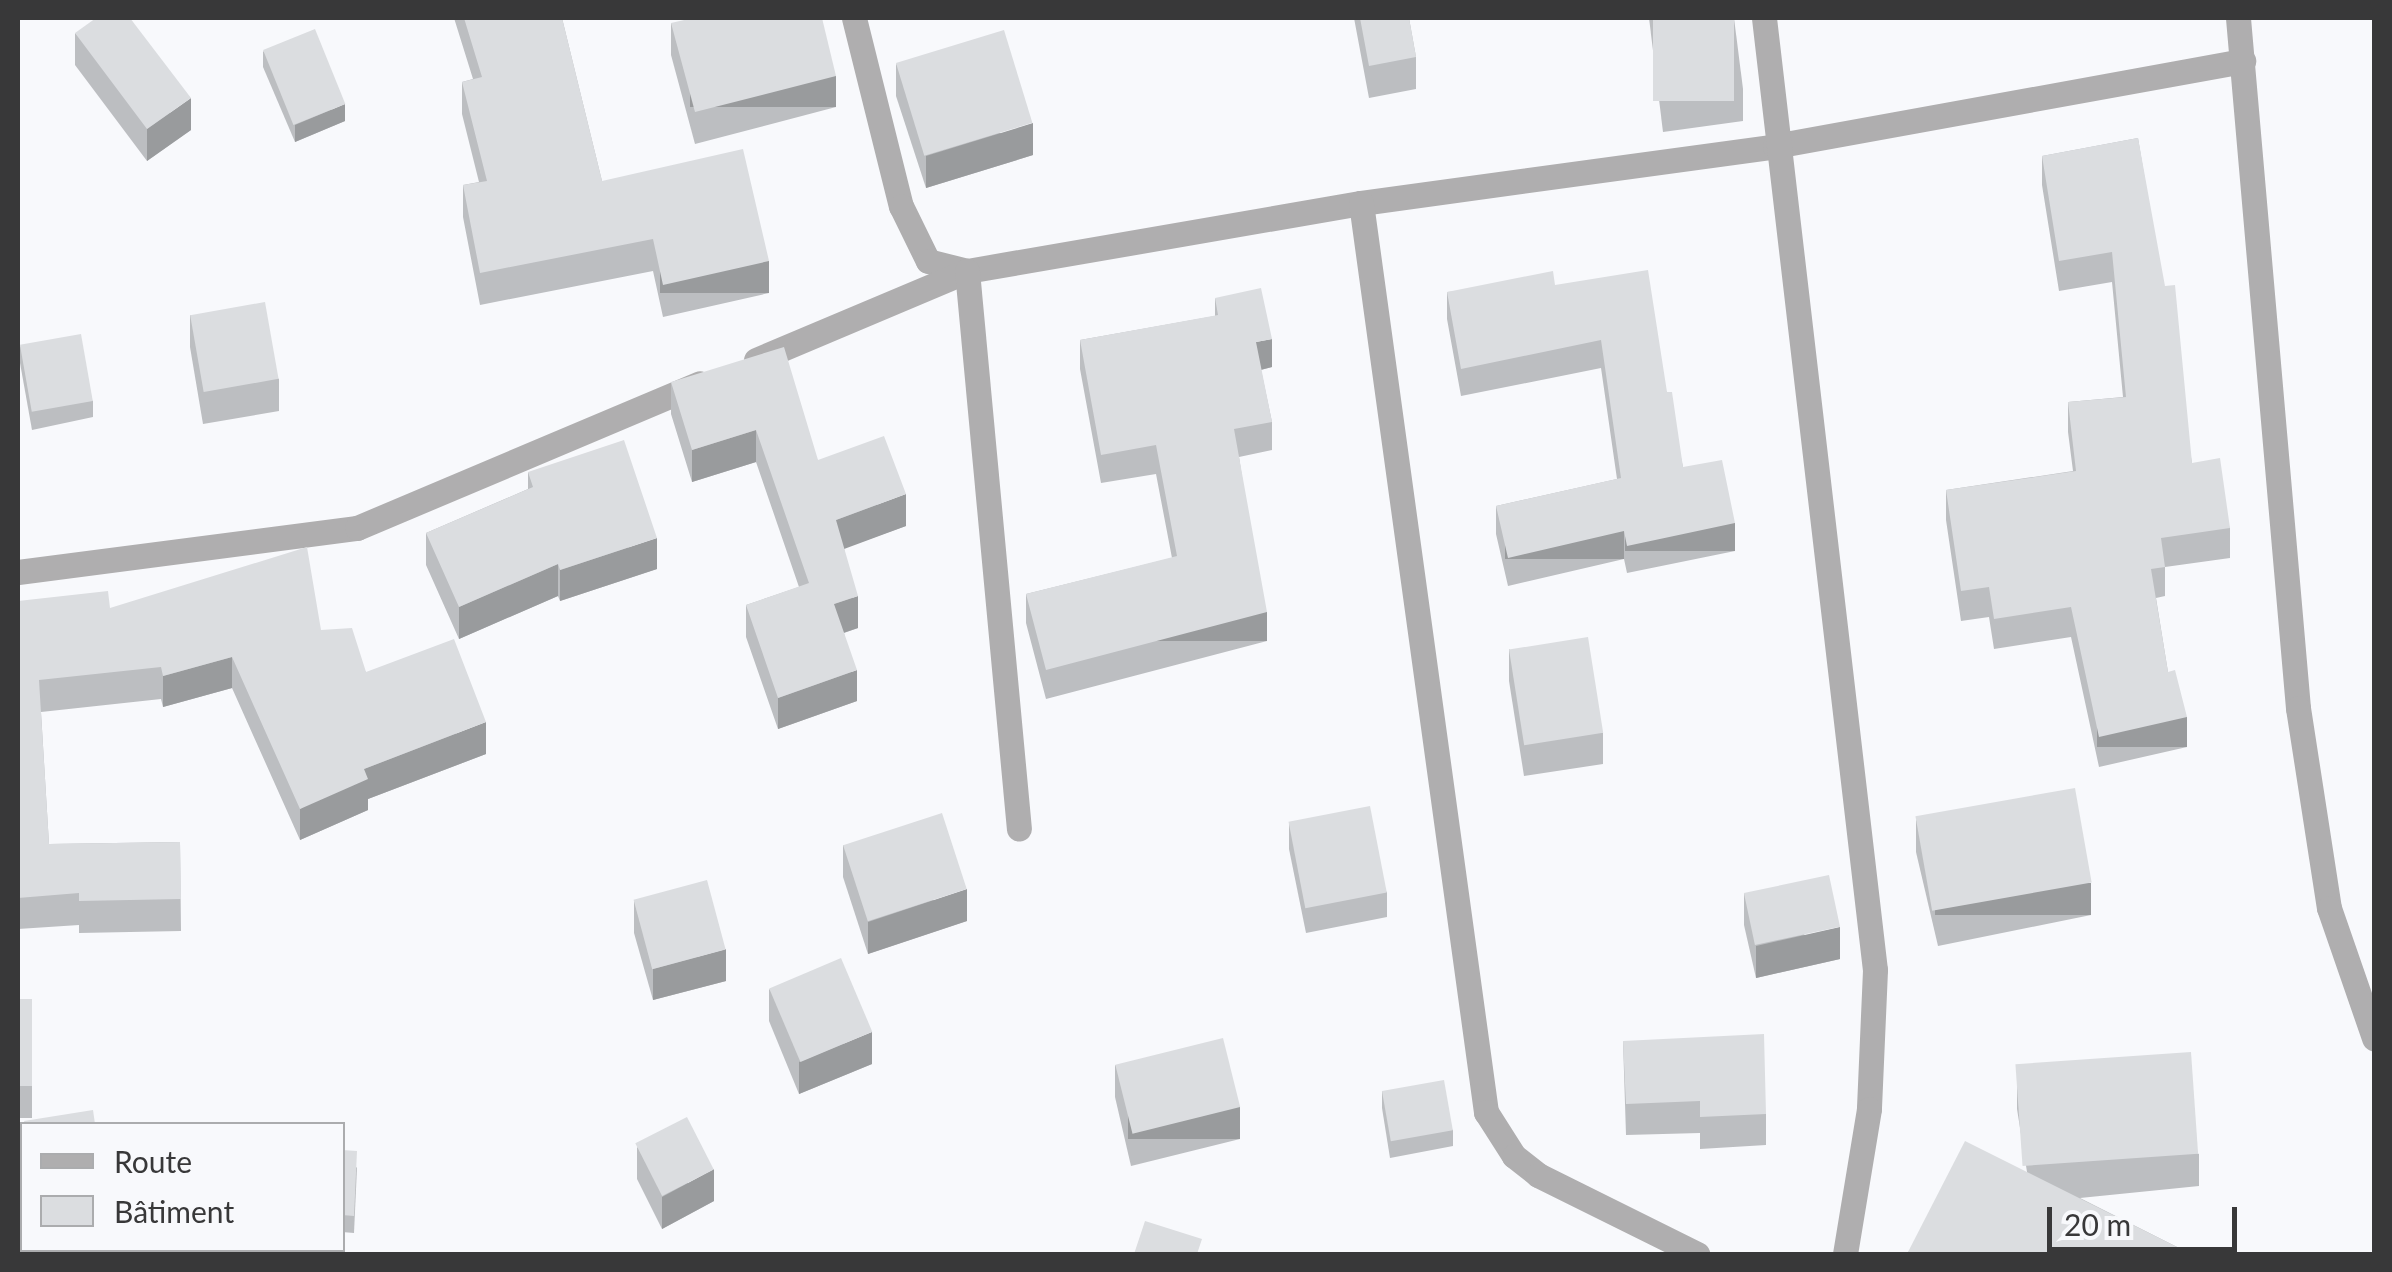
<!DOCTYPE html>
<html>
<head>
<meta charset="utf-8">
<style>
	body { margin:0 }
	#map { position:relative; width:2392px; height:1272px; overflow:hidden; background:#f8f9fc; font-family:Lato,sans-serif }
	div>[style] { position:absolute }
	.minor>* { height:25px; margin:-12.5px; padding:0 12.5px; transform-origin:12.5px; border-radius:12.5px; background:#afaeaf }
	.wall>* { inset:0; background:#bcbec1; transform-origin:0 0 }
	.shaded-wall>* { inset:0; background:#999b9d; transform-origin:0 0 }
	.building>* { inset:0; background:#dbdde0; transform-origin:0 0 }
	span { translate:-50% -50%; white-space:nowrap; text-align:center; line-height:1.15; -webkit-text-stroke:9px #f8f9fc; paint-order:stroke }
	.frame { position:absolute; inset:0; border:20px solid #383839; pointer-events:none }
	.legend { position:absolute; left:20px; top:1122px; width:325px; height:130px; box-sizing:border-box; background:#f8f9fc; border:2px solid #abacae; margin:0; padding:12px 18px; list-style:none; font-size:30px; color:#383839 }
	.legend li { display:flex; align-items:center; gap:20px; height:50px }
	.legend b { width:50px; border:2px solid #abacae }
	.scale { position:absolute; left:2047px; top:1207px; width:190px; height:45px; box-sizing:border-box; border:5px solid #383839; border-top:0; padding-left:12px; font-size:30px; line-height:35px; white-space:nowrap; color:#383839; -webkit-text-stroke:8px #f8f9fc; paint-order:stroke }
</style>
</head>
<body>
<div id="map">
	<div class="minor">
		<i style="left:854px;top:18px;width:194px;rotate:76deg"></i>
		<i style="left:901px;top:206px;width:61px;rotate:63.9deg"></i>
		<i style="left:928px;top:261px;width:40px;rotate:14.4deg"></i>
		<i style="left:967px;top:271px;width:400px;rotate:-9.8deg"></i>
		<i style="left:1361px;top:203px;width:418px;rotate:-7.8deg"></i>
		<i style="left:1775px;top:146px;width:476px;rotate:-10.3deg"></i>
		<i style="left:1764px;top:18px;width:958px;rotate:83.35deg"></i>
		<i style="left:1875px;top:970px;width:139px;rotate:92.5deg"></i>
		<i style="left:1869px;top:1109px;width:147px;rotate:99.4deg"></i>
		<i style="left:2238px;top:18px;width:693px;rotate:85.03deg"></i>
		<i style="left:2298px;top:708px;width:202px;rotate:81.2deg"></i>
		<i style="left:2329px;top:908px;width:138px;rotate:70.9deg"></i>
		<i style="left:1361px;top:203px;width:918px;rotate:82.17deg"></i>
		<i style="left:1486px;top:1112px;width:52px;rotate:57.5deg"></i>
		<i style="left:1514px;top:1156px;width:31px;rotate:38deg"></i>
		<i style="left:1538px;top:1175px;width:178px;rotate:26.4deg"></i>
		<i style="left:756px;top:360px;width:229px;rotate:-22.9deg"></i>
		<i style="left:967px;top:271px;width:560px;rotate:84.68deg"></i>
		<i style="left:18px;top:572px;width:342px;rotate:-7.4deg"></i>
		<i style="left:357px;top:528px;width:372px;rotate:-22.9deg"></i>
	</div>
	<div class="wall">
		<i style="clip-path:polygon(454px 18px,562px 18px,602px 181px,769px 293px,663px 317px,653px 271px,480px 305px,463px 217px,463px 185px,479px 182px,462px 114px,462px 82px,473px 79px)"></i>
		<i style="clip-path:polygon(1354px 18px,1409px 18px,1416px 57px,1416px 89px,1369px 98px)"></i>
		<i style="clip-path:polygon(1649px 18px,1734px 18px,1743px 89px,1743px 121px,1663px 132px)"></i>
		<i style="clip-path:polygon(671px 23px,836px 107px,695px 144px,671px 55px)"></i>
		<i style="clip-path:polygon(75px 33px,191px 130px,147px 161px,75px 65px)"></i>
		<i style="clip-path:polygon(263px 51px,345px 121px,295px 142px,263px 67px)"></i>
		<i style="clip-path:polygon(896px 64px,1033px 155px,926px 188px,896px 96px)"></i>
		<i style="clip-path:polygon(2138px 138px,2192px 463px,2230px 528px,2230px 558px,2165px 567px,2165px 596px,2156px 598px,2168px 672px,2187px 747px,2099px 767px,2071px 637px,1994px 649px,1989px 617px,1961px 621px,1946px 520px,1946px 490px,2073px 471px,2068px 432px,2068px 402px,2123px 397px,2112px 282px,2059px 291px,2042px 185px,2042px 156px)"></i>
		<i style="clip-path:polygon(1555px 285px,1667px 392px,1683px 467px,1735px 551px,1627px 573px,1624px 559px,1508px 586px,1496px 534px,1496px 506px,1617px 479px,1601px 368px,1461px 396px,1447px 319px,1447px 292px)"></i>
		<i style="clip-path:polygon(1215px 298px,1272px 367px,1261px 370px,1272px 422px,1272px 450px,1239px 457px,1267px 641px,1046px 699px,1026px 623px,1026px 594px,1172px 558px,1156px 474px,1101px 483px,1080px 369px,1080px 340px,1215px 316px)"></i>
		<i style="clip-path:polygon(190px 315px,279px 379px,279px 411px,203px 424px,190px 347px)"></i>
		<i style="clip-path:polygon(20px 346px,93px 401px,93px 417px,32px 430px,20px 363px)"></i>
		<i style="clip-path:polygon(671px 382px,818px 460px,906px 526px,844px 548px,858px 628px,844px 633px,857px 701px,778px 729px,746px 637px,746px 605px,799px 587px,756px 462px,692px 482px,671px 414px)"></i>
		<i style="clip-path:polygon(528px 472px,657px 569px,560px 601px,558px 596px,459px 639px,426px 565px,426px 533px,528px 489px)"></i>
		<i style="clip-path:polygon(18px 601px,321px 630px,366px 672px,486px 754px,368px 799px,368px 810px,300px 840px,232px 688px,163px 707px,161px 699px,41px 712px,49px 844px,180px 842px,181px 931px,79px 933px,79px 925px,18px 929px)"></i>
		<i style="clip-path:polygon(1509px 649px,1603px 733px,1603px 764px,1524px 776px,1509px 681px)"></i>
		<i style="clip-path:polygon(1916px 820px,2091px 915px,1938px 946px,1916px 852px)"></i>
		<i style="clip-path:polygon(1289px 823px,1387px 892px,1387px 917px,1306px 933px,1289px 849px)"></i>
		<i style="clip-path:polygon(843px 845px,967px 921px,868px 954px,843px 877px)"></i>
		<i style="clip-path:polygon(1744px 893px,1840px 959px,1756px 978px,1744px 925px)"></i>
		<i style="clip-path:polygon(634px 901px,726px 981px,653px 1000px,634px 933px)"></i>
		<i style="clip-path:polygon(769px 989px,872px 1064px,799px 1094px,769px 1021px)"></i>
		<i style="left:18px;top:999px;width:14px;height:119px"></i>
		<i style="clip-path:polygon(1623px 1041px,1766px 1114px,1766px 1145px,1700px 1149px,1700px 1133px,1626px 1135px)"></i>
		<i style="clip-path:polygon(1115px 1065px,1240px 1139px,1131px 1166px,1115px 1097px)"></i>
		<i style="clip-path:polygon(2017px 1078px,2199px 1154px,2199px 1186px,2080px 1198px,2191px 1254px,1908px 1254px,1908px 1252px,2027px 1172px,2017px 1109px)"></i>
		<i style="clip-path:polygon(1382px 1091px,1453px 1130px,1453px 1146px,1390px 1158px,1382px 1108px)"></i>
		<i style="clip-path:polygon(637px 1147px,714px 1201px,662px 1229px,637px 1179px)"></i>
		<i style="clip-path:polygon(342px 1150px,357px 1168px,354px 1233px,342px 1232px)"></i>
	</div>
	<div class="shaded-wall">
		<i style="left:836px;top:76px;width:31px;height:146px;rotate:90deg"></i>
		<i style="clip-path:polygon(191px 98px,191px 130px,147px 161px,147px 129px)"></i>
		<i style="clip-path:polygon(345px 104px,345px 121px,295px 142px,295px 125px)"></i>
		<i style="clip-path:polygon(1033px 123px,1033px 155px,926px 188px,926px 156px)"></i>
		<i style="left:769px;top:261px;width:32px;height:109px;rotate:90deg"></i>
		<i style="clip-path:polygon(1272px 339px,1272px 367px,1256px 371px,1256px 342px)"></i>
		<i style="clip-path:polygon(756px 430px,756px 462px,692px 482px,692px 450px)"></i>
		<i style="clip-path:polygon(906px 494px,906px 526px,836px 552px,836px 520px)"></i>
		<i style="left:1735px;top:523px;width:28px;height:110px;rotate:90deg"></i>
		<i style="left:1624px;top:531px;width:28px;height:119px;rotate:90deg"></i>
		<i style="clip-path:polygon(657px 538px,657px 569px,560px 601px,560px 570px)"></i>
		<i style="clip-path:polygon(558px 564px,558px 596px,459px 639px,459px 607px)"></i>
		<i style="clip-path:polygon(858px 596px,858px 628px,834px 636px,834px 604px)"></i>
		<i style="left:1267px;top:612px;width:29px;height:228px;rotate:90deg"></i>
		<i style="clip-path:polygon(232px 657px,232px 688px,163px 707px,163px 676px)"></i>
		<i style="clip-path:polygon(857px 670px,857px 701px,778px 729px,778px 698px)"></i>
		<i style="left:2187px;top:717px;width:30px;height:90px;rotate:90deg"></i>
		<i style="clip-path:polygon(486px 722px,486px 754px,368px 799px,368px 810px,300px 840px,300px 809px,364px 769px)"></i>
		<i style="left:2091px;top:883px;width:32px;height:156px;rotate:90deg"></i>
		<i style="clip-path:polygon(967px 889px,967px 921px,868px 954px,868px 922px)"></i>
		<i style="clip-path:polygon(1840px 927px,1840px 959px,1756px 978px,1756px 946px)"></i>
		<i style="clip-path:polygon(726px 949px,726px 981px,653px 1000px,653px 969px)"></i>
		<i style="clip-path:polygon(872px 1032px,872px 1064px,799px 1094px,799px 1062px)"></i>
		<i style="left:1240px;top:1107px;width:32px;height:112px;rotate:90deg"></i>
		<i style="clip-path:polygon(714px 1169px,714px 1201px,662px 1229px,662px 1197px)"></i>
	</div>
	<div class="building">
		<i style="clip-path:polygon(96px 18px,130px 18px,191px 98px,147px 129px,75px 33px)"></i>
		<i style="clip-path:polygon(464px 18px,562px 18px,602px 181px,743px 149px,769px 261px,663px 285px,653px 239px,480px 273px,463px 185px,487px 181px,462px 82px,482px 77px)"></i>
		<i style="clip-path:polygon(693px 18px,822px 18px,836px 76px,695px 112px,671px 23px)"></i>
		<i style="clip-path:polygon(1360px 18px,1409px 18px,1416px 57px,1369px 66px)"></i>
		<i style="left:1653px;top:18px;width:81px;height:83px"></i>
		<i style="left:315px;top:29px;width:81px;height:56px;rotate:68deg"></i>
		<i style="left:1004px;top:30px;width:97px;height:113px;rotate:73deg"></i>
		<i style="clip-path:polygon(2138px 138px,2165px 286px,2175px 285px,2192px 463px,2220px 458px,2230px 528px,2161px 538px,2165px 567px,2151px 569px,2168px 672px,2175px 670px,2187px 717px,2099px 737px,2071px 607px,1994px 619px,1989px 587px,1961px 591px,1946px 490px,2076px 471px,2068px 402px,2126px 397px,2112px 252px,2059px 261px,2042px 156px)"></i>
		<i style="clip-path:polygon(1648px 270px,1667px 392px,1672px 392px,1683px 467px,1722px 460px,1735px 523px,1627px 546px,1624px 531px,1508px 558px,1496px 506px,1621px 478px,1601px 340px,1461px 369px,1447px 292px,1553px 271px,1555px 285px)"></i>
		<i style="clip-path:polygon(1261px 288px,1272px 339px,1256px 342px,1272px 422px,1234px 429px,1267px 612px,1046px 670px,1026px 594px,1177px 556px,1156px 445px,1101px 455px,1080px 340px,1218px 315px,1215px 298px)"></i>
		<i style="left:265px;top:302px;width:78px;height:76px;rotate:80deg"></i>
		<i style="left:81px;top:334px;width:68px;height:62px;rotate:80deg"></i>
		<i style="clip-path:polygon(784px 347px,818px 460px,884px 436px,906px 494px,836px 520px,858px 596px,834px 604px,857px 670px,778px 698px,746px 605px,809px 583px,756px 430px,692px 450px,671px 382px)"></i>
		<i style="clip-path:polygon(624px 440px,657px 538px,560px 570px,558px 564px,459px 607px,426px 533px,533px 487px,528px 472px)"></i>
		<i style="clip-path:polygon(307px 547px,321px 630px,352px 628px,366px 672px,454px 639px,486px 722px,364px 769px,368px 779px,300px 809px,232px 657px,163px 676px,161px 667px,39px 680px,49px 844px,180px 842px,181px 899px,79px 901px,79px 893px,18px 898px,18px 601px,108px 591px,110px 608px)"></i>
		<i style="left:1588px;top:637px;width:97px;height:80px;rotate:81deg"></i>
		<i style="left:2075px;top:788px;width:96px;height:162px;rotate:80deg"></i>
		<i style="left:1370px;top:806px;width:88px;height:83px;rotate:79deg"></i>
		<i style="left:942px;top:813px;width:80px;height:104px;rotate:72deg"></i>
		<i style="left:1829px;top:875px;width:53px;height:87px;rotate:78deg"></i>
		<i style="left:707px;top:880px;width:72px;height:76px;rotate:75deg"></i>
		<i style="left:841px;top:958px;width:80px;height:78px;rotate:67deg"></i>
		<i style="left:18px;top:999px;width:14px;height:87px"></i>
		<i style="clip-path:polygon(1764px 1034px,1766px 1114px,1700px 1117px,1700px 1101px,1626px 1104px,1623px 1041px)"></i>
		<i style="left:1223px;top:1038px;width:71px;height:111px;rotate:76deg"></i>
		<i style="left:2191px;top:1052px;width:102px;height:176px;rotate:86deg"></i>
		<i style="left:1444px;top:1080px;width:51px;height:63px;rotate:80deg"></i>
		<i style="clip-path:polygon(93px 1110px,95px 1124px,25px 1124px,24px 1121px)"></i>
		<i style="left:687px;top:1117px;width:59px;height:58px;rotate:63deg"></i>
		<i style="clip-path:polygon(1965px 1141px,2191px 1254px,1912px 1254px,1908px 1252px)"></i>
		<i style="clip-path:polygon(342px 1150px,357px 1151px,354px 1216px,342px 1215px)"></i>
		<i style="clip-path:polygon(1145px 1221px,1202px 1239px,1197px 1254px,1134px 1254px)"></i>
	</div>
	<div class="frame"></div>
	<ul class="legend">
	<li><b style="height:12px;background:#afaeaf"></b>Route</li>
	<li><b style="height:28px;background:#dbdde0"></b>Bâtiment</li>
	</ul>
	<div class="scale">20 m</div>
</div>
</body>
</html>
